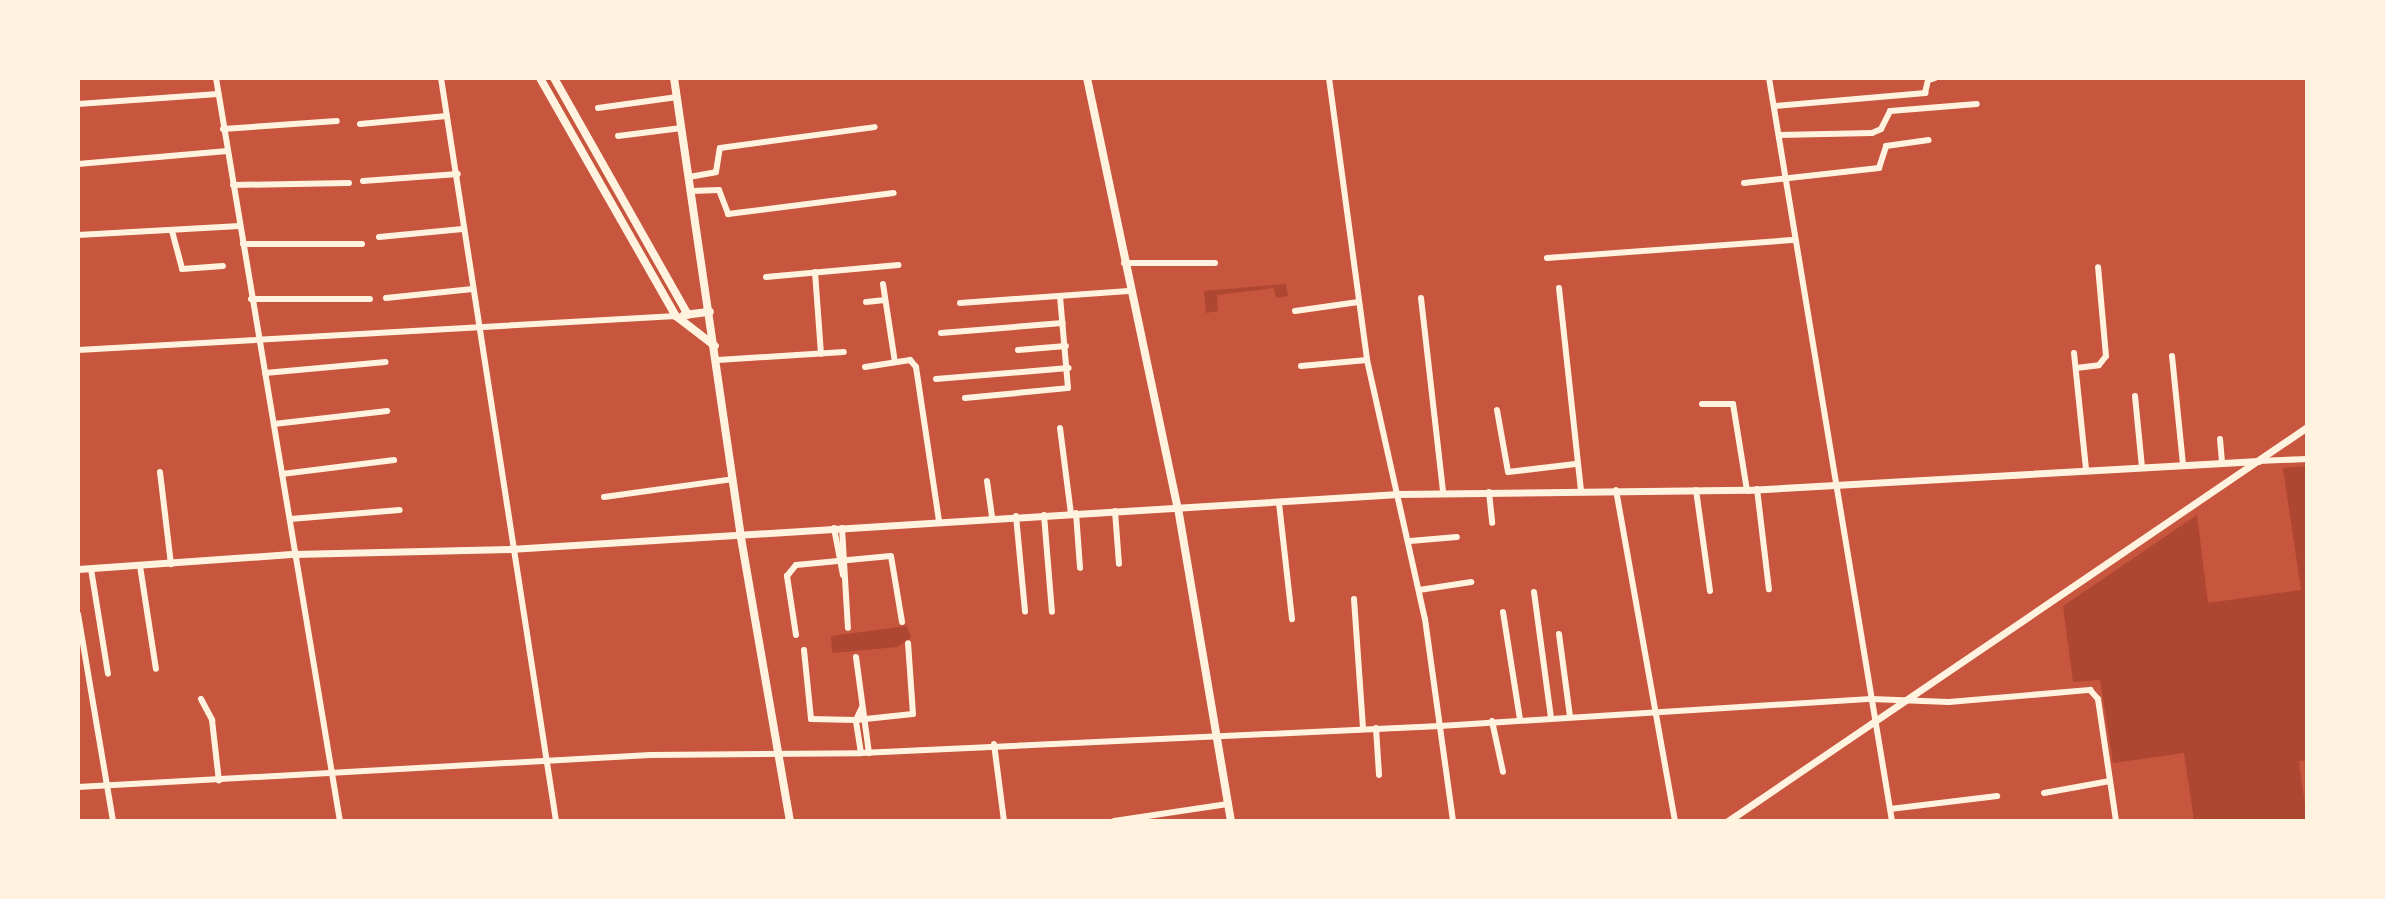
<!DOCTYPE html>
<html>
<head>
<meta charset="utf-8">
<style>
	body { margin:0 }
	#map { position:relative; width:2385px; height:899px; overflow:hidden; background:#c8553d; font-family:"Titillium Web",sans-serif }
	div>[style] { position:absolute }
	.green>* { inset:0; background:#ae4732 }
	.minor>* { height:6px; margin:-3px; padding:0 3px; transform-origin:3px; border-radius:3px; background:#fff3e0 }
	.tertiary>* { height:7px; margin:-3.5px; padding:0 3.5px; transform-origin:3.5px; border-radius:3.5px; background:#fff3e0 }
	.secondary>* { height:8px; margin:-4px; padding:0 4px; transform-origin:4px; border-radius:4px; background:#fff3e0 }
	span { translate:-50% -50%; white-space:nowrap; text-align:center; line-height:1.15; -webkit-text-stroke:7px #fff3e0; paint-order:stroke }
	.frame { position:absolute; inset:0; border:80px solid #fff3e0; pointer-events:none }
</style>
</head>
<body>
<div id="map">
	<div class="green">
		<i style="clip-path:polygon(1286px 284px,1288px 296px,1276px 298px,1274px 288px,1217px 295px,1218px 311px,1206px 313px,1204px 291px)"></i>
		<i style="clip-path:polygon(2307px 466px,2307px 760px,2299px 761px,2307px 821px,2194px 821px,2184px 753px,2113px 763px,2100px 680px,2073px 682px,2063px 606px,2197px 515px,2208px 603px,2301px 590px,2283px 468px)"></i>
		<i style="clip-path:polygon(907px 626px,911px 638px,897px 647px,832px 653px,831px 636px)"></i>
	</div>
	<div class="minor">
		<i style="left:216px;top:78px;width:753px;rotate:80.53deg"></i>
		<i style="left:441px;top:78px;width:752px;rotate:81.2deg"></i>
		<i style="left:1329px;top:78px;width:285px;rotate:82.3deg"></i>
		<i style="left:1367px;top:360px;width:265px;rotate:77.4deg"></i>
		<i style="left:1425px;top:619px;width:204px;rotate:82.1deg"></i>
		<i style="left:1769px;top:78px;width:753px;rotate:80.6deg"></i>
		<i style="left:78px;top:104px;width:140px;rotate:-4.1deg"></i>
		<i style="left:1774px;top:106px;width:152px;rotate:-4.9deg"></i>
		<i style="left:1925px;top:93px;width:13px;rotate:-77deg"></i>
		<i style="left:1928px;top:80px;width:7px;rotate:-16deg"></i>
		<i style="left:598px;top:108px;width:80px;rotate:-7.9deg"></i>
		<i style="left:360px;top:124px;width:87px;rotate:-5.3deg"></i>
		<i style="left:223px;top:129px;width:114px;rotate:-4deg"></i>
		<i style="left:1779px;top:135px;width:93px;rotate:-1.2deg"></i>
		<i style="left:1872px;top:133px;width:10px;rotate:-24deg"></i>
		<i style="left:1881px;top:129px;width:20px;rotate:-63deg"></i>
		<i style="left:1890px;top:111px;width:87px;rotate:-4.6deg"></i>
		<i style="left:618px;top:136px;width:64px;rotate:-7.1deg"></i>
		<i style="left:78px;top:164px;width:150px;rotate:-5deg"></i>
		<i style="left:689px;top:177px;width:27px;rotate:-10deg"></i>
		<i style="left:716px;top:172px;width:24px;rotate:-81deg"></i>
		<i style="left:720px;top:148px;width:156px;rotate:-7.7deg"></i>
		<i style="left:363px;top:181px;width:95px;rotate:-4.2deg"></i>
		<i style="left:1744px;top:183px;width:136px;rotate:-6.3deg"></i>
		<i style="left:1879px;top:168px;width:23px;rotate:-72deg"></i>
		<i style="left:1886px;top:146px;width:43px;rotate:-7.9deg"></i>
		<i style="left:233px;top:185px;width:116px;rotate:-1deg"></i>
		<i style="left:691px;top:191px;width:28px;rotate:-2deg"></i>
		<i style="left:719px;top:190px;width:26px;rotate:69deg"></i>
		<i style="left:728px;top:214px;width:167px;rotate:-7.2deg"></i>
		<i style="left:172px;top:231px;width:39px;rotate:75deg"></i>
		<i style="left:182px;top:269px;width:41px;rotate:-4.2deg"></i>
		<i style="left:78px;top:235px;width:162px;rotate:-3.2deg"></i>
		<i style="left:379px;top:237px;width:84px;rotate:-5.4deg"></i>
		<i style="left:243px;top:244px;width:119px"></i>
		<i style="left:1547px;top:258px;width:249px;rotate:-4.2deg"></i>
		<i style="left:1124px;top:263px;width:91px"></i>
		<i style="left:815px;top:272px;width:82px;rotate:85.8deg"></i>
		<i style="left:766px;top:277px;width:133px;rotate:-5.2deg"></i>
		<i style="left:883px;top:284px;width:79px;rotate:81.3deg"></i>
		<i style="left:1559px;top:288px;width:203px;rotate:83.8deg"></i>
		<i style="left:386px;top:298px;width:87px;rotate:-5.9deg"></i>
		<i style="left:1421px;top:298px;width:195px;rotate:83.5deg"></i>
		<i style="left:251px;top:299px;width:119px"></i>
		<i style="left:866px;top:302px;width:19px;rotate:-6deg"></i>
		<i style="left:960px;top:303px;width:169px;rotate:-4.1deg"></i>
		<i style="left:1295px;top:311px;width:64px;rotate:-8.1deg"></i>
		<i style="left:941px;top:333px;width:122px;rotate:-4.7deg"></i>
		<i style="left:78px;top:350px;width:599px;rotate:-3.25deg"></i>
		<i style="left:1018px;top:350px;width:48px;rotate:-4.8deg"></i>
		<i style="left:2074px;top:353px;width:118px;rotate:84.1deg"></i>
		<i style="left:2172px;top:356px;width:110px;rotate:84.2deg"></i>
		<i style="left:718px;top:360px;width:126px;rotate:-3.6deg"></i>
		<i style="left:1301px;top:366px;width:66px;rotate:-5.2deg"></i>
		<i style="left:865px;top:367px;width:46px;rotate:-8.8deg"></i>
		<i style="left:910px;top:360px;width:9px;rotate:49deg"></i>
		<i style="left:916px;top:367px;width:156px;rotate:81.5deg"></i>
		<i style="left:2076px;top:368px;width:23px;rotate:-7deg"></i>
		<i style="left:2099px;top:365px;width:11px;rotate:-52deg"></i>
		<i style="left:2106px;top:356px;width:89px;rotate:-95.1deg"></i>
		<i style="left:265px;top:373px;width:121px;rotate:-5.2deg"></i>
		<i style="left:936px;top:379px;width:133px;rotate:-4.7deg"></i>
		<i style="left:2135px;top:396px;width:71px;rotate:84.4deg"></i>
		<i style="left:965px;top:398px;width:103px;rotate:-5.5deg"></i>
		<i style="left:1068px;top:388px;width:92px;rotate:-95deg"></i>
		<i style="left:1702px;top:404px;width:31px"></i>
		<i style="left:1733px;top:404px;width:87px;rotate:80.8deg"></i>
		<i style="left:1497px;top:410px;width:63px;rotate:79.9deg"></i>
		<i style="left:1508px;top:472px;width:68px;rotate:-6.7deg"></i>
		<i style="left:274px;top:424px;width:114px;rotate:-6.6deg"></i>
		<i style="left:1060px;top:428px;width:87px;rotate:82.7deg"></i>
		<i style="left:2220px;top:439px;width:23px;rotate:85deg"></i>
		<i style="left:2258px;top:461px;width:49px;rotate:-2.3deg"></i>
		<i style="left:160px;top:472px;width:93px;rotate:83.2deg"></i>
		<i style="left:282px;top:474px;width:113px;rotate:-7.1deg"></i>
		<i style="left:987px;top:481px;width:37px;rotate:82deg"></i>
		<i style="left:1757px;top:489px;width:101px;rotate:83.2deg"></i>
		<i style="left:1616px;top:490px;width:336px;rotate:79.9deg"></i>
		<i style="left:1696px;top:490px;width:102px;rotate:82.1deg"></i>
		<i style="left:1489px;top:492px;width:31px;rotate:84deg"></i>
		<i style="left:604px;top:497px;width:130px;rotate:-7.9deg"></i>
		<i style="left:1279px;top:503px;width:117px;rotate:83.6deg"></i>
		<i style="left:1115px;top:511px;width:53px;rotate:85.7deg"></i>
		<i style="left:1076px;top:513px;width:55px;rotate:85.8deg"></i>
		<i style="left:1044px;top:515px;width:97px;rotate:85.3deg"></i>
		<i style="left:1016px;top:516px;width:96px;rotate:84.6deg"></i>
		<i style="left:290px;top:519px;width:110px;rotate:-4.7deg"></i>
		<i style="left:834px;top:528px;width:48px;rotate:79.2deg"></i>
		<i style="left:842px;top:528px;width:100px;rotate:86.6deg"></i>
		<i style="left:1410px;top:541px;width:47px;rotate:-4.9deg"></i>
		<i style="left:140px;top:566px;width:104px;rotate:81.2deg"></i>
		<i style="left:91px;top:569px;width:106px;rotate:80.8deg"></i>
		<i style="left:1419px;top:590px;width:53px;rotate:-8.7deg"></i>
		<i style="left:1534px;top:592px;width:126px;rotate:82.3deg"></i>
		<i style="left:1354px;top:599px;width:129px;rotate:86deg"></i>
		<i style="left:1503px;top:612px;width:108px;rotate:81deg"></i>
		<i style="left:78px;top:614px;width:210px;rotate:80.4deg"></i>
		<i style="left:1559px;top:634px;width:83px;rotate:82.4deg"></i>
		<i style="left:796px;top:635px;width:60px;rotate:-98.7deg"></i>
		<i style="left:787px;top:576px;width:14px;rotate:-51deg"></i>
		<i style="left:796px;top:565px;width:95px;rotate:-5.4deg"></i>
		<i style="left:891px;top:556px;width:67px;rotate:80.5deg"></i>
		<i style="left:804px;top:650px;width:69px;rotate:84.2deg"></i>
		<i style="left:811px;top:719px;width:45px;rotate:1.3deg"></i>
		<i style="left:856px;top:720px;width:57px;rotate:-6deg"></i>
		<i style="left:913px;top:714px;width:71px;rotate:-94deg"></i>
		<i style="left:856px;top:657px;width:97px;rotate:82.3deg"></i>
		<i style="left:201px;top:699px;width:24px;rotate:62deg"></i>
		<i style="left:212px;top:720px;width:61px;rotate:83.5deg"></i>
		<i style="left:1492px;top:721px;width:52px;rotate:77.8deg"></i>
		<i style="left:1376px;top:728px;width:47px;rotate:86.3deg"></i>
		<i style="left:994px;top:744px;width:78px;rotate:82.6deg"></i>
		<i style="left:861px;top:753px;width:33px;rotate:-99deg"></i>
		<i style="left:856px;top:720px;width:14px;rotate:-65deg"></i>
		<i style="left:78px;top:787px;width:573px;rotate:-3.2deg"></i>
		<i style="left:650px;top:755px;width:211px;rotate:-0.5deg"></i>
		<i style="left:861px;top:753px;width:580px;rotate:-2.67deg"></i>
		<i style="left:1440px;top:726px;width:432px;rotate:-3.6deg"></i>
		<i style="left:1871px;top:699px;width:78px;rotate:2.2deg"></i>
		<i style="left:1949px;top:702px;width:142px;rotate:-4.9deg"></i>
		<i style="left:2090px;top:690px;width:12px;rotate:48deg"></i>
		<i style="left:2098px;top:699px;width:123px;rotate:81.6deg"></i>
		<i style="left:2044px;top:793px;width:67px;rotate:-10.3deg"></i>
		<i style="left:1890px;top:809px;width:108px;rotate:-6.9deg"></i>
		<i style="left:1114px;top:821px;width:115px;rotate:-8.5deg"></i>
	</div>
	<div class="tertiary">
		<i style="left:78px;top:569px;width:217px;rotate:-4deg"></i>
		<i style="left:294px;top:554px;width:216px;rotate:-1.3deg"></i>
		<i style="left:510px;top:549px;width:890px;rotate:-3.54deg"></i>
		<i style="left:1398px;top:494px;width:349px;rotate:-0.7deg"></i>
		<i style="left:1747px;top:490px;width:512px;rotate:-3.25deg"></i>
		<i style="left:1728px;top:821px;width:700px;rotate:-34.23deg"></i>
	</div>
	<div class="secondary">
		<i style="left:540px;top:78px;width:274px;rotate:60.3deg"></i>
		<i style="left:676px;top:316px;width:49px;rotate:37.6deg"></i>
		<i style="left:554px;top:78px;width:272px;rotate:60.5deg"></i>
		<i style="left:674px;top:78px;width:459px;rotate:81.7deg"></i>
		<i style="left:740px;top:532px;width:293px;rotate:80.2deg"></i>
		<i style="left:1087px;top:78px;width:440px;rotate:78.1deg"></i>
		<i style="left:1178px;top:508px;width:317px;rotate:80.4deg"></i>
		<i style="left:684px;top:315px;width:26px;rotate:-7deg"></i>
	</div>
	<div class="frame"></div>
</div>
</body>
</html>
